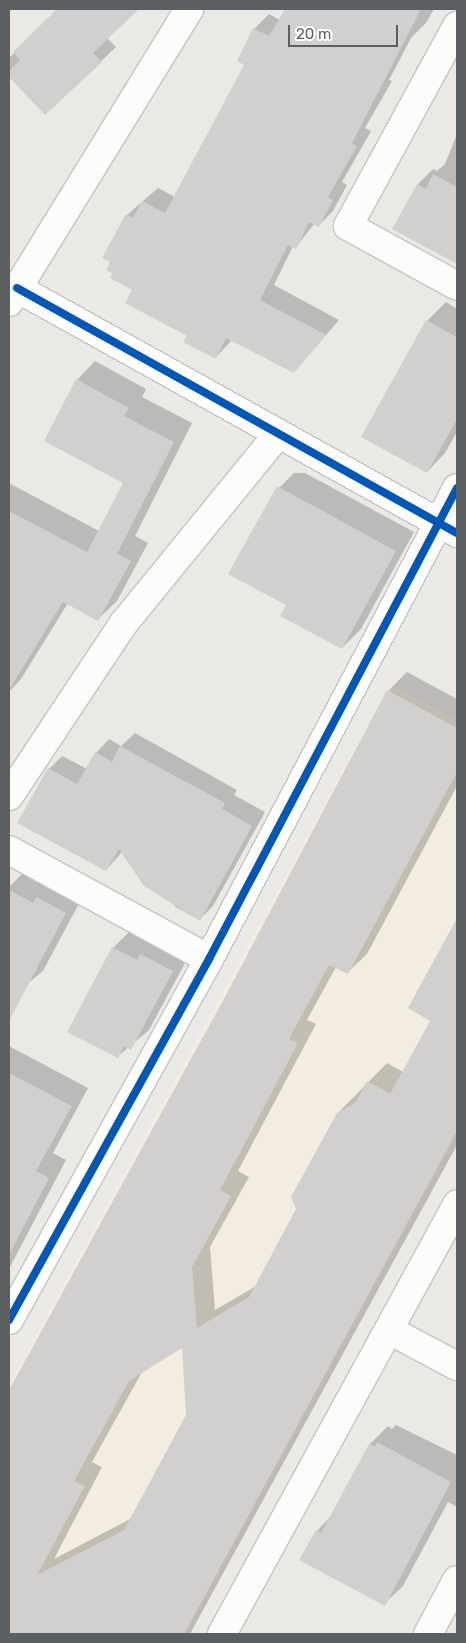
<!DOCTYPE html>
<html>
<head>
<meta charset="utf-8">
<style>
	body { margin:0 }
	#map { position:relative; width:466px; height:1643px; overflow:hidden; background:#eae9e6; font-family:Rubik,sans-serif }
	div>[style] { position:absolute }
	.commercial>* { inset:0; background:#f2ede0 }
	.shadow>* { inset:0; background:#0003 }
	.building>* { inset:0; background:#d1d0ce }
	.roads { filter:drop-shadow(1px 0 #c5c5c5) drop-shadow(-1px 0 #c5c5c5) drop-shadow(0 1px #c5c5c5) drop-shadow(0 -1px #c5c5c5) }
	.minor>* { height:28px; margin:-14px; padding:0 14px; transform-origin:14px; border-radius:14px; background:#fcfcfb }
	.cycleway>* { height:8px; margin:-4px; padding:0 4px; transform-origin:4px; border-radius:4px; background:#0057b8 }
	span { translate:-50% -50%; white-space:nowrap; text-align:center; line-height:1.15; -webkit-text-stroke:4px #fff; paint-order:stroke }
	.frame { position:absolute; inset:0; border:10px solid #5c5f62; pointer-events:none }
	.scale { position:absolute; left:288px; top:25px; width:110px; height:22px; box-sizing:border-box; border:2px solid #5c5f62; border-top:0; padding-left:6px; font-size:15px; line-height:18px; white-space:nowrap; color:#5c5f62; -webkit-text-stroke:4px #fff; paint-order:stroke }
</style>
</head>
<body>
<div id="map">
	<div class="commercial">
		<i style="clip-path:polygon(390px 684px,457px 720px,457px 1135px,186px 1634px,9px 1634px,9px 1385px)"></i>
	</div>
	<div class="shadow">
		<i style="clip-path:polygon(60px 9px,137px 9px,107px 38px,116px 47px,45px 114px,9px 75px,9px 58px)"></i>
		<i style="clip-path:polygon(286px 9px,434px 9px,426px 23px,411px 38px,389px 80px,392px 81px,365px 128px,371px 131px,342px 182px,347px 185px,333px 211px,319px 225px,315px 223px,296px 247px,293px 246px,274px 285px,339px 320px,294px 372px,232px 340px,216px 357px,133px 289px,127px 215px,158px 188px,175px 197px,246px 64px,254px 29px,269px 14px,280px 20px)"></i>
		<i style="clip-path:polygon(457px 134px,457px 263px,394px 228px,418px 184px,433px 169px,437px 171px,445px 164px)"></i>
		<i style="clip-path:polygon(446px 302px,457px 309px,457px 432px,445px 453px,427px 472px,427px 321px)"></i>
		<i style="clip-path:polygon(95px 361px,146px 389px,142px 397px,192px 423px,135px 536px,148px 543px,117px 601px,98px 619px,68px 603px,21px 679px,9px 692px,9px 483px,99px 531px,124px 483px,77px 380px)"></i>
		<i style="clip-path:polygon(294px 473px,305px 473px,414px 532px,361px 629px,342px 648px,288px 605px,275px 492px)"></i>
		<i style="clip-path:polygon(evenodd,407px 672px,457px 699px,457px 786px,367px 954px,348px 972px,336px 967px,307px 1020px,316px 1024px,238px 1171px,249px 1177px,210px 1247px,215px 1310px,256px 1286px,297px 1209px,338px 1113px,387px 1063px,403px 1072px,432px 1020px,410px 1008px,457px 921px,457px 1145px,190px 1634px,69px 1634px,71px 1630px,64px 1634px,9px 1634px,9px 1393px,226px 997px,388px 691px,407px 672px,183px 1346px,187px 1415px,132px 1518px,54px 1559px,102px 1467px,92px 1462px,142px 1372px,183px 1346px)"></i>
		<i style="clip-path:polygon(135px 733px,237px 790px,234px 795px,265px 812px,213px 906px,199px 920px,174px 906px,176px 902px,122px 852px,106px 870px,49px 769px,62px 756px,87px 769px,96px 753px,109px 739px,121px 746px)"></i>
		<i style="clip-path:polygon(25px 871px,84px 894px,43px 971px,10px 998px,9px 887px)"></i>
		<i style="clip-path:polygon(132px 929px,191px 952px,149px 1030px,117px 1057px,113px 948px)"></i>
		<i style="clip-path:polygon(9px 1046px,88px 1088px,53px 1153px,66px 1160px,9px 1269px)"></i>
		<i style="clip-path:polygon(396px 1425px,457px 1455px,457px 1507px,448px 1502px,403px 1586px,384px 1604px,317px 1531px,331px 1516px,370px 1444px,388px 1426px,392px 1429px)"></i>
	</div>
	<div class="building">
		<i style="clip-path:polygon(57px 9px,139px 9px,93px 53px,102px 62px,45px 115px,9px 77px,9px 71px,20px 60px,13px 52px)"></i>
		<i style="clip-path:polygon(285px 9px,421px 9px,352px 143px,357px 146px,328px 197px,333px 200px,319px 227px,309px 222px,296px 249px,288px 245px,260px 300px,326px 335px,294px 373px,226px 338px,216px 359px,183px 342px,187px 336px,125px 303px,132px 290px,110px 278px,112px 273px,106px 270px,110px 262px,102px 258px,126px 214px,133px 218px,142px 201px,165px 213px,244px 65px,237px 61px,253px 28px,269px 36px)"></i>
		<i style="clip-path:polygon(433px 174px,457px 187px,457px 264px,392px 229px,417px 184px,426px 189px)"></i>
		<i style="clip-path:polygon(426px 320px,457px 337px,457px 419px,427px 473px,361px 437px)"></i>
		<i style="clip-path:polygon(76px 379px,129px 408px,124px 416px,174px 442px,117px 554px,131px 561px,98px 621px,63px 602px,9px 690px,9px 511px,87px 552px,123px 483px,44px 441px)"></i>
		<i style="clip-path:polygon(277px 486px,396px 551px,342px 649px,280px 616px,286px 605px,228px 574px)"></i>
		<i style="clip-path:polygon(evenodd,387px 690px,457px 728px,457px 772px,348px 974px,329px 965px,289px 1039px,298px 1043px,220px 1190px,231px 1196px,192px 1267px,197px 1328px,249px 1297px,296px 1209px,291px 1197px,337px 1113px,356px 1102px,367px 1081px,390px 1094px,430px 1021px,408px 1008px,457px 918px,457px 1131px,184px 1634px,9px 1634px,9px 1390px,225px 997px,387px 690px,182px 1348px,186px 1415px,124px 1530px,37px 1575px,85px 1486px,74px 1481px,129px 1381px,182px 1348px)"></i>
		<i style="clip-path:polygon(120px 746px,225px 803px,222px 809px,252px 826px,200px 921px,144px 886px,119px 849px,106px 871px,17px 823px,48px 768px,77px 784px,95px 752px,112px 762px)"></i>
		<i style="clip-path:polygon(9px 890px,33px 903px,36px 897px,66px 913px,9px 1021px)"></i>
		<i style="clip-path:polygon(112px 947px,137px 960px,140px 954px,173px 971px,131px 1050px,124px 1046px,118px 1058px,67px 1032px)"></i>
		<i style="clip-path:polygon(9px 1073px,72px 1106px,36px 1171px,49px 1178px,9px 1255px)"></i>
		<i style="clip-path:polygon(377px 1442px,451px 1482px,385px 1606px,299px 1560px,316px 1530px,321px 1533px,369px 1444px,375px 1447px)"></i>
	</div>
	<div class="roads">
		<div class="minor">
			<i style="left:457px;top:26px;width:228px;rotate:118.6deg"></i>
			<i style="left:348px;top:226px;width:124px;rotate:28.8deg"></i>
			<i style="left:17px;top:288px;width:504px;rotate:29.11deg"></i>
			<i style="left:9px;top:302px;width:344px;rotate:-58.4deg"></i>
			<i style="left:9px;top:796px;width:208px;rotate:-56.4deg"></i>
			<i style="left:124px;top:623px;width:244px;rotate:-50.8deg"></i>
			<i style="left:9px;top:850px;width:228px;rotate:28.6deg"></i>
			<i style="left:9px;top:1320px;width:413px;rotate:-61deg"></i>
			<i style="left:209px;top:959px;width:532px;rotate:-62.23deg"></i>
			<i style="left:389px;top:1330px;width:77px;rotate:27.9deg"></i>
			<i style="left:222px;top:1634px;width:490px;rotate:-61.3deg"></i>
			<i style="left:428px;top:1634px;width:61px;rotate:-61.8deg"></i>
		</div>
	</div>
	<div class="cycleway">
		<i style="left:17px;top:288px;width:504px;rotate:29.11deg"></i>
		<i style="left:9px;top:1320px;width:413px;rotate:-61deg"></i>
		<i style="left:209px;top:959px;width:532px;rotate:-62.23deg"></i>
	</div>
	<div class="frame"></div>
	<div class="scale">20 m</div>
</div>
</body>
</html>
